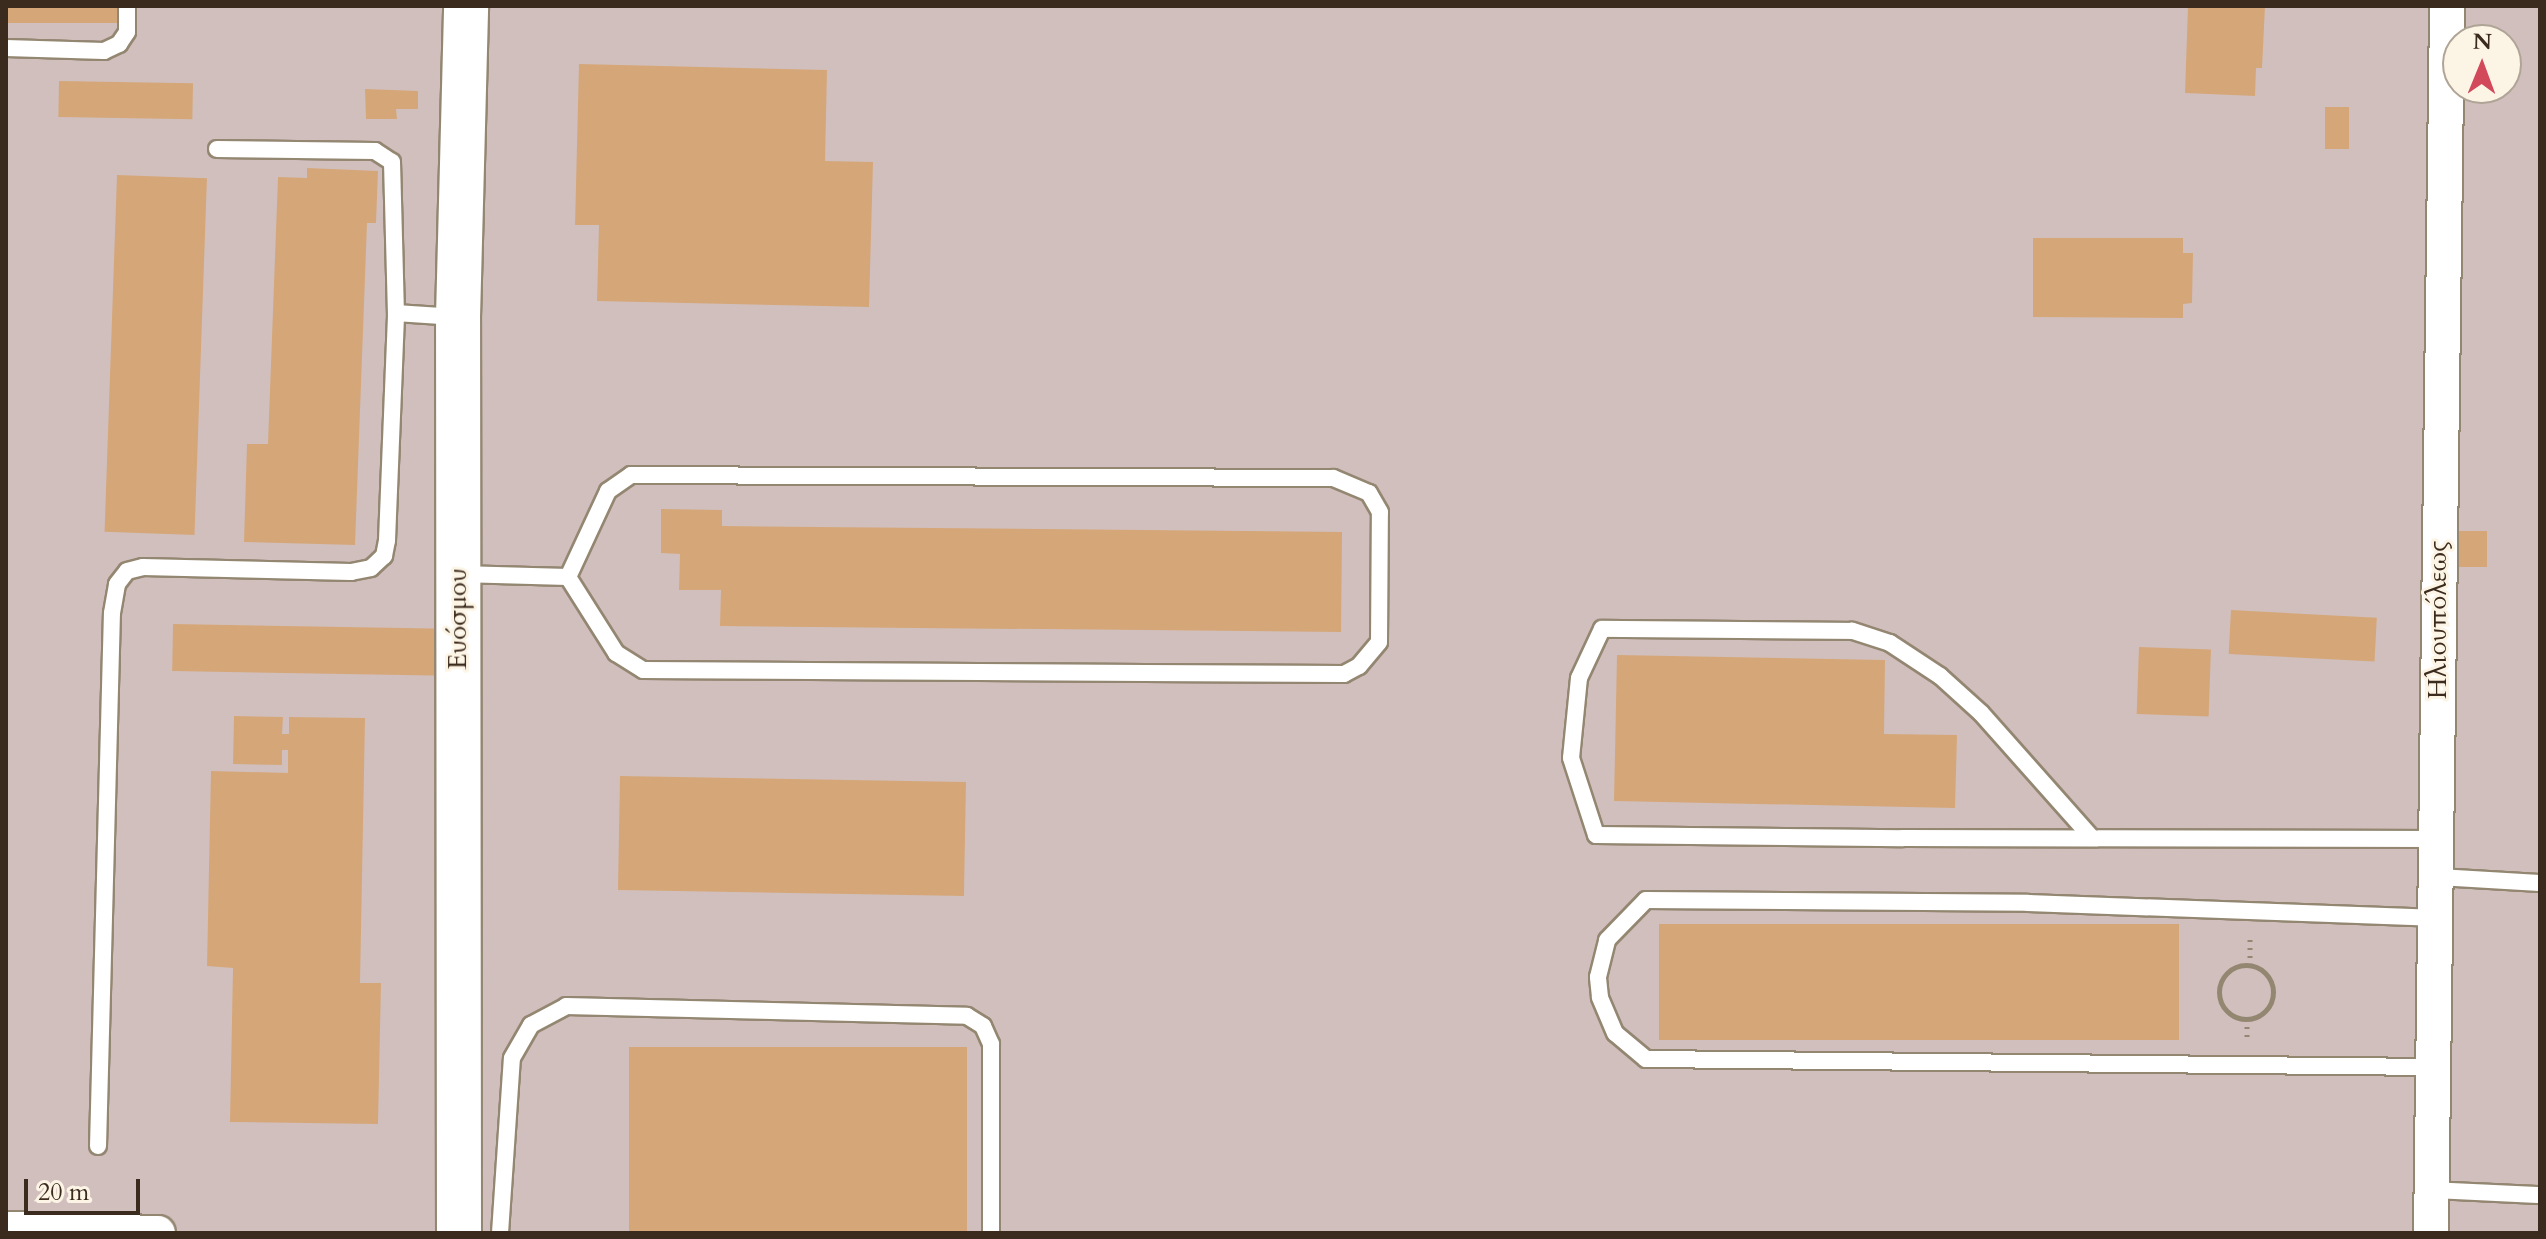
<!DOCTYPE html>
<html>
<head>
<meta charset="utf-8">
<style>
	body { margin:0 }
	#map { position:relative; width:2546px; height:1239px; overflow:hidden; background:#eee4c5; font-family:Cardo,serif }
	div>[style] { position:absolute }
	.industrial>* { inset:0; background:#d1bfbe }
	.building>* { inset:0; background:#d5a778; transform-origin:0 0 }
	.path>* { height:5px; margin-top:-2.5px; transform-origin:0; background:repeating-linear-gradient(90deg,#948772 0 2px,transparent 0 8px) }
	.path>.ring { margin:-2.5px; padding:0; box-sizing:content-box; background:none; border:5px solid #948772; border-radius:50% }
	.roads { filter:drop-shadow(2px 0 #948772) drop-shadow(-2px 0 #948772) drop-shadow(0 2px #948772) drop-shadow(0 -2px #948772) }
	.service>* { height:16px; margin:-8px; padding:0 8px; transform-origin:8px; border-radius:8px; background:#fff }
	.minor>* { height:34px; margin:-17px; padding:0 17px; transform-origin:17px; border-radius:17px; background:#fff }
	.secondary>* { height:44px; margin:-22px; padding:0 22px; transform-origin:22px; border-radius:22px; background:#fff }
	span { translate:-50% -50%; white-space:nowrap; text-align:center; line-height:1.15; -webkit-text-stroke:6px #fcf5e5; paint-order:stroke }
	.street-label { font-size:26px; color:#3b2a1e }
	.frame { position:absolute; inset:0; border:8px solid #3b2a1e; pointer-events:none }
	.north { position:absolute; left:2442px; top:24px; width:80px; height:80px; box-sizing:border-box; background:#fcf5e5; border:2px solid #afa495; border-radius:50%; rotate:1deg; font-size:22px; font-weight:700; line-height:32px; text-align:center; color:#3b2a1e }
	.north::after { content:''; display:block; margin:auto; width:28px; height:36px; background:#d1495b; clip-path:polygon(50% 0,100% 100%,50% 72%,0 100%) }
	.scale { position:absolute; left:24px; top:1179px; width:116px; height:36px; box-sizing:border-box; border:4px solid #3b2a1e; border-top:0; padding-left:10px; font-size:24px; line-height:28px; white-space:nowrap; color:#3b2a1e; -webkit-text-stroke:6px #fcf5e5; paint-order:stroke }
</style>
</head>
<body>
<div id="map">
	<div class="industrial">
		<i style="clip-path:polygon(evenodd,6px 6px,2540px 6px,2540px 1233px,6px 1233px,6px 6px,2458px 40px,2506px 40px,2506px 88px,2458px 88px,2458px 40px)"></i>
	</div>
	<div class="building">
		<i style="left:6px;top:6px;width:112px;height:17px"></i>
		<i style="clip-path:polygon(2188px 6px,2265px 6px,2262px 68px,2256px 68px,2255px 96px,2185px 93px)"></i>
		<i style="clip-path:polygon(579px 64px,827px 70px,825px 161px,873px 162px,869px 307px,597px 301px,599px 225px,575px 225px)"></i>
		<i style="left:59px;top:81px;width:134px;height:36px;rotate:1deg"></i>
		<i style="clip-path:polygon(365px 89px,418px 91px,418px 109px,396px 109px,397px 119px,366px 119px)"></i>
		<i style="left:2325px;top:107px;width:24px;height:42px"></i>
		<i style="clip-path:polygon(307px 168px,378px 171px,376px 223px,367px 223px,355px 545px,244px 542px,247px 444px,268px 444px,278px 177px,307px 178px)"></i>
		<i style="left:117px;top:175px;width:90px;height:357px;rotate:2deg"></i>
		<i style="clip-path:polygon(2033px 238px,2183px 238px,2183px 253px,2193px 253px,2192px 303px,2183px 304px,2183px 318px,2033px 317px)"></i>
		<i style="clip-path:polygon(661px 509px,722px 510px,722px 526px,1342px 532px,1341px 632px,720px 626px,721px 590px,679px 590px,680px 554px,661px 553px)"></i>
		<i style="left:2459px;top:531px;width:28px;height:36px"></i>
		<i style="left:2231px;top:610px;width:146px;height:44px;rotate:3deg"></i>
		<i style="left:173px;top:624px;width:275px;height:47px;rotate:1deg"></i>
		<i style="left:2139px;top:647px;width:72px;height:67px;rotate:2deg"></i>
		<i style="clip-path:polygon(1617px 655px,1885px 660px,1884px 734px,1957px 735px,1955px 808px,1614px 801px)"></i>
		<i style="clip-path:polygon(234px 716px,283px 717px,282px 734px,289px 734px,289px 717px,365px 718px,360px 983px,381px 983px,378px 1124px,230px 1122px,233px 968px,207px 966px,211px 771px,288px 773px,288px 750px,282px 750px,282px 765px,233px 764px)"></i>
		<i style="left:620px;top:776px;width:346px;height:114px;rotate:1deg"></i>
		<i style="left:1659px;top:924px;width:520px;height:116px"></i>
		<i style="left:967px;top:1047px;width:186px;height:338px;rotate:90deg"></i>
	</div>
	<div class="path">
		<i class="ring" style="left:2219px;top:965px;width:49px;height:49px"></i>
		<i style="left:2250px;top:965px;width:28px;rotate:-90deg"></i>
		<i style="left:2247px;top:1019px;width:19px;rotate:90deg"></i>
	</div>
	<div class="roads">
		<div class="service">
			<i style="left:6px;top:48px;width:98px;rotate:1.8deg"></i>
			<i style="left:104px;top:51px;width:17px;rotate:-25deg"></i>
			<i style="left:119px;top:44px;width:14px;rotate:-56deg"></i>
			<i style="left:127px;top:32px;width:26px;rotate:-90deg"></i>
			<i style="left:217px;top:149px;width:158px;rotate:0.7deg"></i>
			<i style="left:375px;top:151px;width:20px;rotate:33deg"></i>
			<i style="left:392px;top:162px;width:151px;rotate:88.5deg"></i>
			<i style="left:459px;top:574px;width:109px;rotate:1.6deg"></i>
			<i style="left:568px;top:577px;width:90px;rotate:57.7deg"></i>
			<i style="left:616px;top:653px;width:32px;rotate:32deg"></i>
			<i style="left:643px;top:670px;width:701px;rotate:0.33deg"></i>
			<i style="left:1344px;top:674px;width:17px;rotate:-28deg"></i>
			<i style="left:1359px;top:666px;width:31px;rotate:-50deg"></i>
			<i style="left:1379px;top:642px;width:130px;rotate:-89.6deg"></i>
			<i style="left:1380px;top:512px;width:22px;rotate:-120deg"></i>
			<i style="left:1369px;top:493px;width:39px;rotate:-157deg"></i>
			<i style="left:1333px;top:478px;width:702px;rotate:-179.76deg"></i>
			<i style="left:631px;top:475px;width:28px;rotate:145deg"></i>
			<i style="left:608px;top:491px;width:95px;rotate:114.9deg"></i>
			<i style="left:2092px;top:838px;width:167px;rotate:-131.6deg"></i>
			<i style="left:1981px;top:713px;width:55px;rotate:-137.9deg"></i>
			<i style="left:1940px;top:676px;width:60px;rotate:-146.6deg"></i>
			<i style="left:1890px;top:643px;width:40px;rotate:-162deg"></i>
			<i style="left:1852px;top:631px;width:250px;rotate:-179.5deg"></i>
			<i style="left:1602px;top:629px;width:54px;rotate:115.1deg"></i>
			<i style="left:1579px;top:678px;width:80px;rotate:95.7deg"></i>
			<i style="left:1571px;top:758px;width:81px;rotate:72deg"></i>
			<i style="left:1596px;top:835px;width:307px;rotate:0.6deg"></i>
			<i style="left:1903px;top:838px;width:535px;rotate:0.11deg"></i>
			<i style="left:2438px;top:877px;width:102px;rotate:3.4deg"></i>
			<i style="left:2435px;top:1067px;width:789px;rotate:-179.42deg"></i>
			<i style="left:1646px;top:1059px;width:40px;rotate:-140deg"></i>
			<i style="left:1615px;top:1033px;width:39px;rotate:-113deg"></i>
			<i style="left:1600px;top:997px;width:20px;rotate:-96deg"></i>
			<i style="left:1598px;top:977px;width:38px;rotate:-76deg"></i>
			<i style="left:1607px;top:940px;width:56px;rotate:-45.7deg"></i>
			<i style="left:1646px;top:900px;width:382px;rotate:0.4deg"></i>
			<i style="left:2028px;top:903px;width:411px;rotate:2.1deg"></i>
			<i style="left:98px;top:1146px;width:533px;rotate:-88.5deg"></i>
			<i style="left:112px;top:613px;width:29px;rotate:-80deg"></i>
			<i style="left:117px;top:584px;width:16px;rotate:-52deg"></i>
			<i style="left:127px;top:571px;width:16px;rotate:-14deg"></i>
			<i style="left:143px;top:567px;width:208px;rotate:1.4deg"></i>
			<i style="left:351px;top:572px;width:20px;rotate:-11deg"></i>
			<i style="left:371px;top:568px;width:18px;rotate:-43deg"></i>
			<i style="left:384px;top:556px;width:16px;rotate:-79deg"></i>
			<i style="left:387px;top:540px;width:227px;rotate:-87.7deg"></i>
			<i style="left:396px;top:313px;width:60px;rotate:3.8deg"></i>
			<i style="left:2432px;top:1190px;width:108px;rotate:2.7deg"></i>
			<i style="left:500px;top:1233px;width:175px;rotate:-86.1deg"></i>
			<i style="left:512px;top:1058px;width:38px;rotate:-60deg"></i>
			<i style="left:531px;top:1025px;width:40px;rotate:-28deg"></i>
			<i style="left:566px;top:1006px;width:401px;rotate:1.4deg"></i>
			<i style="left:967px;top:1016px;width:19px;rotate:32deg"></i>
			<i style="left:983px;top:1026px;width:20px;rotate:66deg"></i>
			<i style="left:991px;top:1044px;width:189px;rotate:90deg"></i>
		</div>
		<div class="minor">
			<i style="left:6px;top:1229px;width:152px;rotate:1.5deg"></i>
			<i style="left:2431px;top:1233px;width:1227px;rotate:-89.25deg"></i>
		</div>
		<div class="secondary">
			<i style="left:459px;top:1233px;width:916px;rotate:-90.06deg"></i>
			<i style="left:458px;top:317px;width:311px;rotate:-88.5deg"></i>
		</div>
	</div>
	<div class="street-label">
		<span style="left:458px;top:619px;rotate:-90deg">Ευόσμου</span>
		<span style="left:2438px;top:620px;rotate:-90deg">Ηλιουπόλεως</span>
	</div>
	<div class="frame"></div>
	<div class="north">N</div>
	<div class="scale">20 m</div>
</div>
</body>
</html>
